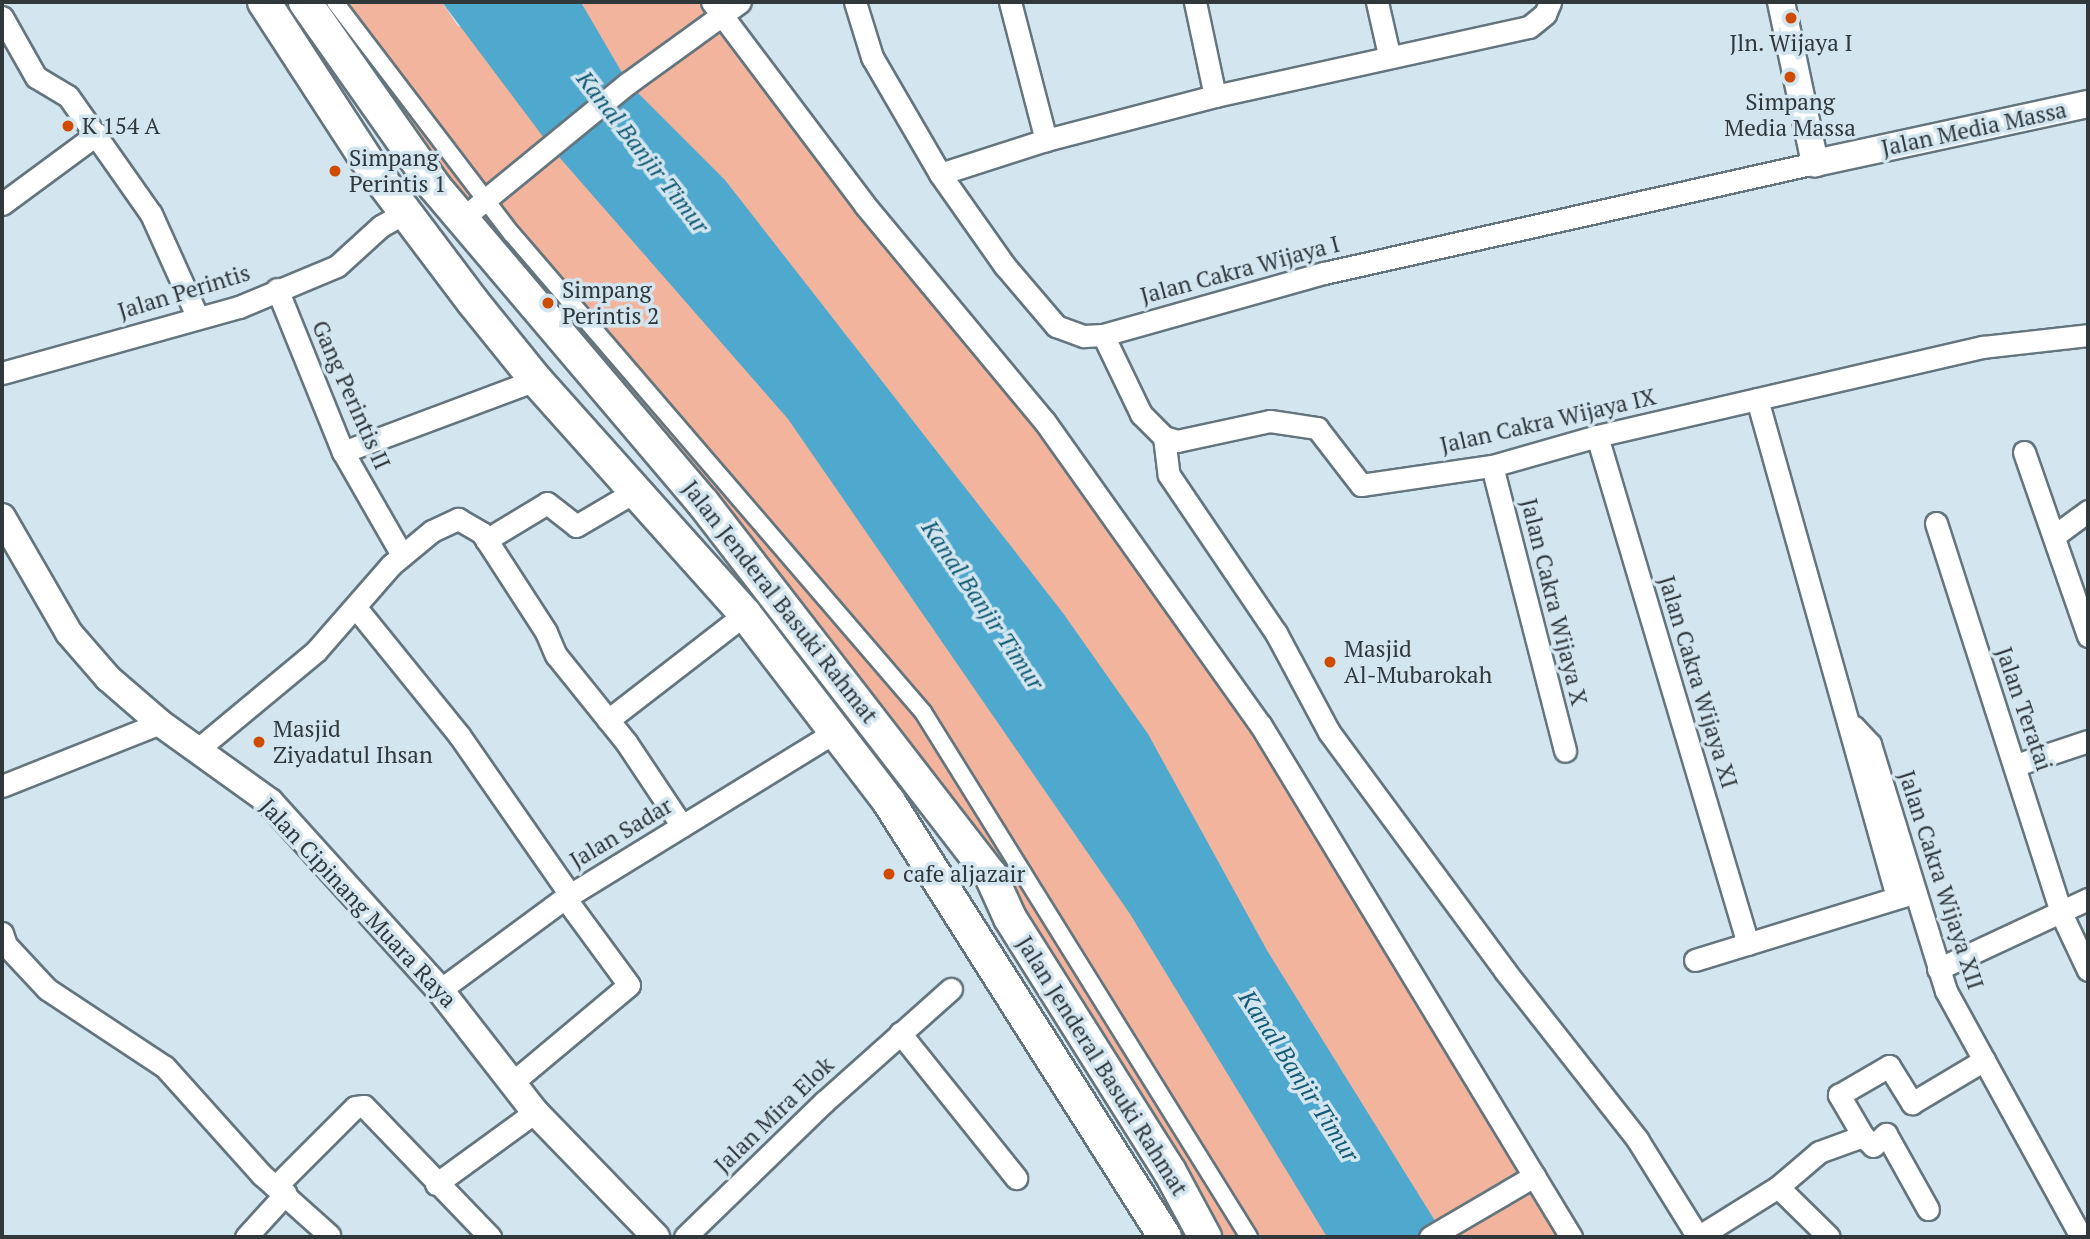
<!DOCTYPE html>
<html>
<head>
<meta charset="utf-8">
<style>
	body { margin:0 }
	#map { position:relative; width:2090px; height:1239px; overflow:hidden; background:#d3e6f0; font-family:"PT Serif",serif }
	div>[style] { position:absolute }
	.green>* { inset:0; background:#f2b49c }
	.water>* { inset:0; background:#4fa8ce }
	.roads { filter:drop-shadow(2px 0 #64757e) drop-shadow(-2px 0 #64757e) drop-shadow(0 2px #64757e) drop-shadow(0 -2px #64757e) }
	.pedestrian>* { height:16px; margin:-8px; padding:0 8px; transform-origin:8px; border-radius:8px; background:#fff }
	.minor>* { height:21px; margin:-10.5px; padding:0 10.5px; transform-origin:10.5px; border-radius:10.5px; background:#fff }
	.tertiary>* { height:26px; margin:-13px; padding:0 13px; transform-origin:13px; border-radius:13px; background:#fff }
	.primary>* { height:32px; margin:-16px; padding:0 16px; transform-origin:16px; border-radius:16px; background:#fff }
	.dots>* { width:19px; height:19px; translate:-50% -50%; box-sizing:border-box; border:4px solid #d3e6f0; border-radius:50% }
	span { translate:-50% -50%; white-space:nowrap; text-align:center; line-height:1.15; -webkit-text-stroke:7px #d3e6f0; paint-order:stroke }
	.poi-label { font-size:23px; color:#30383b }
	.left { translate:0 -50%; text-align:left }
	.street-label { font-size:23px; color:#30383b }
	.water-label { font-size:24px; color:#135a75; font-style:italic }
	.frame { position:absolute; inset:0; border:4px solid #30383b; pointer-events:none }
</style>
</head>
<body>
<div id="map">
	<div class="green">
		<i style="clip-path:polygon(305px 2px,442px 2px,458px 26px,628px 83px,580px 2px,712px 2px,1143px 560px,1260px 724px,1571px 1237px,1205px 1237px,1010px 918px)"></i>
	</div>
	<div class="water">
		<i style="clip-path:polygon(442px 2px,582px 4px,628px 83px,725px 180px,1063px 613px,1148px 734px,1268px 952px,1445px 1237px,1327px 1237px,1130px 914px,788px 419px,553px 150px)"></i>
	</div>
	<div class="roads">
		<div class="pedestrian">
			<i style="left:335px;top:2px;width:292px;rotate:52.7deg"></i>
			<i style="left:512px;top:234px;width:630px;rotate:49.31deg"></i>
			<i style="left:923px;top:712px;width:618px;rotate:58.16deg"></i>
		</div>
		<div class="minor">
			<i style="left:712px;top:2px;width:253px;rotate:53deg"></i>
			<i style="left:864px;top:204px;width:283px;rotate:50.3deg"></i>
			<i style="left:1045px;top:422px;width:371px;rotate:54.6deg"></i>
			<i style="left:1260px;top:724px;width:600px;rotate:58.77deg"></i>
			<i style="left:855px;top:2px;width:58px;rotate:72.8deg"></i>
			<i style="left:872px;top:57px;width:135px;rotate:59.8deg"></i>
			<i style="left:940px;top:174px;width:113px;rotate:54.8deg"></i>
			<i style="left:1005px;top:266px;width:79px;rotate:49.6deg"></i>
			<i style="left:1056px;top:326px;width:30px;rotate:20deg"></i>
			<i style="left:1084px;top:336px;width:19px;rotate:-3deg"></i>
			<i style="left:1103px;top:335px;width:230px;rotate:-15.7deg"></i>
			<i style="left:1324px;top:273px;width:503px;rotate:-12.63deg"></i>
			<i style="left:1010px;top:2px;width:143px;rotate:75.4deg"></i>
			<i style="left:1195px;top:2px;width:96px;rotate:78deg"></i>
			<i style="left:1377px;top:2px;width:54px;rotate:77.2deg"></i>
			<i style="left:2px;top:17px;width:69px;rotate:60.5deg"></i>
			<i style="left:36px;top:77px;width:37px;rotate:31deg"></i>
			<i style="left:68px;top:96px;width:144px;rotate:54.9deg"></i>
			<i style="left:151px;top:214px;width:112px;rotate:65.7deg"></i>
			<i style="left:940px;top:174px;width:111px;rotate:-17.8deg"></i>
			<i style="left:1046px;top:140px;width:175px;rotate:-14.6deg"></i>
			<i style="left:1215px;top:96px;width:321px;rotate:-12.4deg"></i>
			<i style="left:1529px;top:27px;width:21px;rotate:-39deg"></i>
			<i style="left:1545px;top:14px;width:13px;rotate:-67deg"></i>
			<i style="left:2px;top:204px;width:118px;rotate:-36.4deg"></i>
			<i style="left:463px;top:218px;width:213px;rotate:-39.3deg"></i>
			<i style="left:628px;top:83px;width:138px;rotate:-35.9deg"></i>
			<i style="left:277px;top:289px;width:176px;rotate:68deg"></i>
			<i style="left:343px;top:452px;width:119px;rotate:60.2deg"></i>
			<i style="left:1103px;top:335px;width:88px;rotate:64.3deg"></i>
			<i style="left:1141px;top:414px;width:33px;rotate:45deg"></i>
			<i style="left:1164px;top:437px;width:14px;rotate:17deg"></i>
			<i style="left:1177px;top:441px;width:95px;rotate:-12.1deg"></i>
			<i style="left:1270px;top:421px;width:48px;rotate:8.5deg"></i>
			<i style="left:1317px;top:428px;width:72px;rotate:52.3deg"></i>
			<i style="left:1361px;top:485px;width:132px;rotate:-8.3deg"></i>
			<i style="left:1492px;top:466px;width:109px;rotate:-15.9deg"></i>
			<i style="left:1597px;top:436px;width:396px;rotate:-13deg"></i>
			<i style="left:1983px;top:347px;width:106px;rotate:-6.5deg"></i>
			<i style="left:2px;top:373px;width:246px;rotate:-15.6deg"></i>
			<i style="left:239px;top:307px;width:106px;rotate:-22.7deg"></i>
			<i style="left:337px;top:266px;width:59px;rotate:-42.3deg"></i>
			<i style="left:381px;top:226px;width:26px;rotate:-29deg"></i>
			<i style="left:1757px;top:399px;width:517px;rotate:74.3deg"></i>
			<i style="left:1597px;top:436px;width:530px;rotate:73.45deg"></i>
			<i style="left:1164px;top:437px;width:38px;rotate:83deg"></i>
			<i style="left:1169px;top:475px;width:191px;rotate:55.9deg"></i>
			<i style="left:1276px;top:633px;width:112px;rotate:61.8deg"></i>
			<i style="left:1329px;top:732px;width:297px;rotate:53.6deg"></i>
			<i style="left:1505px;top:971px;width:214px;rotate:51.8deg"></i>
			<i style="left:1637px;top:1139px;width:115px;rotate:58.1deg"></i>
			<i style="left:1698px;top:1237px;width:94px;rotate:-32deg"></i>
			<i style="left:1778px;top:1187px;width:71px;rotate:44.4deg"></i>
			<i style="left:343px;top:452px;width:206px;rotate:-20.5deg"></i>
			<i style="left:2024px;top:452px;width:195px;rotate:70.8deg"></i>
			<i style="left:1492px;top:466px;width:294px;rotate:75.6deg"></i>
			<i style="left:1936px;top:523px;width:410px;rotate:72.2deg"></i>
			<i style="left:2061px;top:913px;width:63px;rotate:64.7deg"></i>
			<i style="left:2054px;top:536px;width:42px;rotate:-36.3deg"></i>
			<i style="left:486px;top:540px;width:71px;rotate:-31.2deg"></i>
			<i style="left:547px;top:503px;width:37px;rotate:38deg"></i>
			<i style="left:576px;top:526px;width:67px;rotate:-30.4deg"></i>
			<i style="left:357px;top:609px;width:162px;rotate:51deg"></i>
			<i style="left:459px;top:735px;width:195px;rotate:55.2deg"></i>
			<i style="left:608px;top:720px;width:173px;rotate:-37.7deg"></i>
			<i style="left:1853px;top:726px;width:25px;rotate:47deg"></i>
			<i style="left:1870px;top:744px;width:258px;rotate:72.9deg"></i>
			<i style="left:1946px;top:991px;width:281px;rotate:61.2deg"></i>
			<i style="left:198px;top:749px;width:153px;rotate:-39.7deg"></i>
			<i style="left:316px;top:651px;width:114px;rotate:-48.9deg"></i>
			<i style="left:391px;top:565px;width:53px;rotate:-39.7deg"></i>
			<i style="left:432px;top:531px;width:29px;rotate:-25deg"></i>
			<i style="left:458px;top:519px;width:28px;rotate:30deg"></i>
			<i style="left:482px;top:533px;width:118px;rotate:57.1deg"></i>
			<i style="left:546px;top:632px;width:25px;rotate:67deg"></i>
			<i style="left:556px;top:655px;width:112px;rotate:51.2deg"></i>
			<i style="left:626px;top:742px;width:101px;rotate:56.3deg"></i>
			<i style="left:2016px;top:765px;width:76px;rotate:-18.4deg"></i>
			<i style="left:2px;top:786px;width:170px;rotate:-21.7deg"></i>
			<i style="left:2px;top:933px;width:13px;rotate:72deg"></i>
			<i style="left:6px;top:945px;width:60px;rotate:47deg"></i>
			<i style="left:47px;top:989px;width:141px;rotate:33.5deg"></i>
			<i style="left:165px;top:1067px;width:145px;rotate:48.1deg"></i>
			<i style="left:262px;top:1175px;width:90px;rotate:41.8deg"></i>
			<i style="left:1695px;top:960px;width:224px;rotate:-17.1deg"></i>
			<i style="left:1938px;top:969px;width:166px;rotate:-25deg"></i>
			<i style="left:440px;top:990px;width:155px;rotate:-36.4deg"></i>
			<i style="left:565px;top:898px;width:318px;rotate:-31.6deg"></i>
			<i style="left:900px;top:1033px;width:186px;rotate:51.3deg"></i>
			<i style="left:513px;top:1082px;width:151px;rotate:-39.9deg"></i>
			<i style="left:629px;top:985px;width:108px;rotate:-126.3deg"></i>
			<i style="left:1863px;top:1136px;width:14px;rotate:45deg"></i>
			<i style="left:1873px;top:1146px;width:18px;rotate:-43deg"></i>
			<i style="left:1886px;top:1134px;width:86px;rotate:60.8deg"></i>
			<i style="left:436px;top:1184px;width:122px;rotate:-36deg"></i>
			<i style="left:277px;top:1185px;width:110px;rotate:-45deg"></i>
			<i style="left:355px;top:1107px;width:9px;rotate:-6deg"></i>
			<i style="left:364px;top:1106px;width:182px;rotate:46.1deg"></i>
			<i style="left:1778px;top:1187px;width:54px;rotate:-40.5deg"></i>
			<i style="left:1819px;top:1152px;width:47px;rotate:-20deg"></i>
			<i style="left:1863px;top:1136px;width:48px;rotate:-120.3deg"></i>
			<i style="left:1839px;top:1095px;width:58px;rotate:-30.1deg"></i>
			<i style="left:1889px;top:1066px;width:44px;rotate:58.1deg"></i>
			<i style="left:1912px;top:1103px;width:84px;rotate:-30.8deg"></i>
			<i style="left:246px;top:1237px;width:59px;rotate:-47.7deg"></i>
			<i style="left:685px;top:1237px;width:194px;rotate:-44.2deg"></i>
			<i style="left:824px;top:1102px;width:170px;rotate:-41.7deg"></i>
			<i style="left:1430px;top:1237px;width:121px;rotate:-30.4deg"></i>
		</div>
		<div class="tertiary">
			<i style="left:1781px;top:2px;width:165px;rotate:78.1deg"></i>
			<i style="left:1815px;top:163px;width:279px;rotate:-12.2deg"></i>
			<i style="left:2px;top:517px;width:134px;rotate:60deg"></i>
			<i style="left:69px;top:633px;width:60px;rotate:49.1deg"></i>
			<i style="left:108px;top:678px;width:69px;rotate:40.9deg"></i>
			<i style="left:160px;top:723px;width:135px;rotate:35.7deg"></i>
			<i style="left:270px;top:802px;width:253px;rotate:47.9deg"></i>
			<i style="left:440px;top:990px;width:155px;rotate:52.1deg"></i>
			<i style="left:535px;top:1112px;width:174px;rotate:45.9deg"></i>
		</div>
		<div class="primary">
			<i style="left:264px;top:2px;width:198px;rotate:57deg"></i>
			<i style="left:372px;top:168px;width:168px;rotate:53deg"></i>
			<i style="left:473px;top:302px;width:100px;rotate:51.1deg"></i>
			<i style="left:536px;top:380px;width:314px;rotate:48.2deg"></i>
			<i style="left:745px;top:614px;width:237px;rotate:52.5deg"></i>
			<i style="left:889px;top:802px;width:515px;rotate:57.61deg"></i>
			<i style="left:305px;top:2px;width:226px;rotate:54.9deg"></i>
			<i style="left:435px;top:187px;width:414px;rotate:49.7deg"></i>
			<i style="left:703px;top:503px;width:469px;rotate:52.3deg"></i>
			<i style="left:990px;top:874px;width:48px;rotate:65.6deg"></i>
			<i style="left:1010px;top:918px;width:300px;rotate:57.8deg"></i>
			<i style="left:1170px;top:1172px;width:74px;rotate:61.7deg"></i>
		</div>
	</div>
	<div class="dots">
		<i style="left:1791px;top:18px;background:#cf4b00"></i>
		<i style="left:1790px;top:77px;background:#cf4b00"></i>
		<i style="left:68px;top:126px;background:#cf4b00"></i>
		<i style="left:335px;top:171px;background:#cf4b00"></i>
		<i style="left:548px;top:303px;background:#cf4b00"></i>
		<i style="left:1330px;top:662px;background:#cf4b00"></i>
		<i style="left:259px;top:742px;background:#cf4b00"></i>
		<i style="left:889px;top:874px;background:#cf4b00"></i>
	</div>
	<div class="poi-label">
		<span style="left:1791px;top:43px">Jln. Wijaya I</span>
		<span style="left:1790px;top:115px">Simpang<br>Media Massa</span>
		<span class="left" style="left:82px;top:126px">K 154 A</span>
		<span class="left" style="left:349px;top:171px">Simpang<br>Perintis 1</span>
		<span class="left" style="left:562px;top:303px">Simpang<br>Perintis 2</span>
		<span class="left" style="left:1344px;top:662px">Masjid<br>Al-Mubarokah</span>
		<span class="left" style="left:273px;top:742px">Masjid<br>Ziyadatul Ihsan</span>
		<span class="left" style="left:903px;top:874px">cafe aljazair</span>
	</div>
	<div class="street-label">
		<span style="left:1974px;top:129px;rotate:-12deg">Jalan Media Massa</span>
		<span style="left:1240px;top:270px;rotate:-15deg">Jalan Cakra Wijaya I</span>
		<span style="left:184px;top:292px;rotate:-17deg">Jalan Perintis</span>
		<span style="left:351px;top:395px;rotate:66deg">Gang Perintis II</span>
		<span style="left:1548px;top:421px;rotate:-13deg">Jalan Cakra Wijaya IX</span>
		<span style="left:780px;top:602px;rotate:52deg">Jalan Jenderal Basuki Rahmat</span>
		<span style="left:1554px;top:602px;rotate:76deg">Jalan Cakra Wijaya X</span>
		<span style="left:1698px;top:682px;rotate:73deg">Jalan Cakra Wijaya XI</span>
		<span style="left:2024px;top:709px;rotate:71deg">Jalan Teratai</span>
		<span style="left:621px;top:833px;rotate:-31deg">Jalan Sadar</span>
		<span style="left:1941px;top:880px;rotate:72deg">Jalan Cakra Wijaya XII</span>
		<span style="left:358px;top:903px;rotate:47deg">Jalan Cipinang Muara Raya</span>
		<span style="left:1102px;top:1066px;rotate:58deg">Jalan Jenderal Basuki Rahmat</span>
		<span style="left:774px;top:1115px;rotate:-44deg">Jalan Mira Elok</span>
	</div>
	<div class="water-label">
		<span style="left:643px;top:152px;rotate:52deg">Kanal Banjir Timur</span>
		<span style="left:983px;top:605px;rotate:56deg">Kanal Banjir Timur</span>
		<span style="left:1299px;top:1076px;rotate:57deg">Kanal Banjir Timur</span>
	</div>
	<div class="frame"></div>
</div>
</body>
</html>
